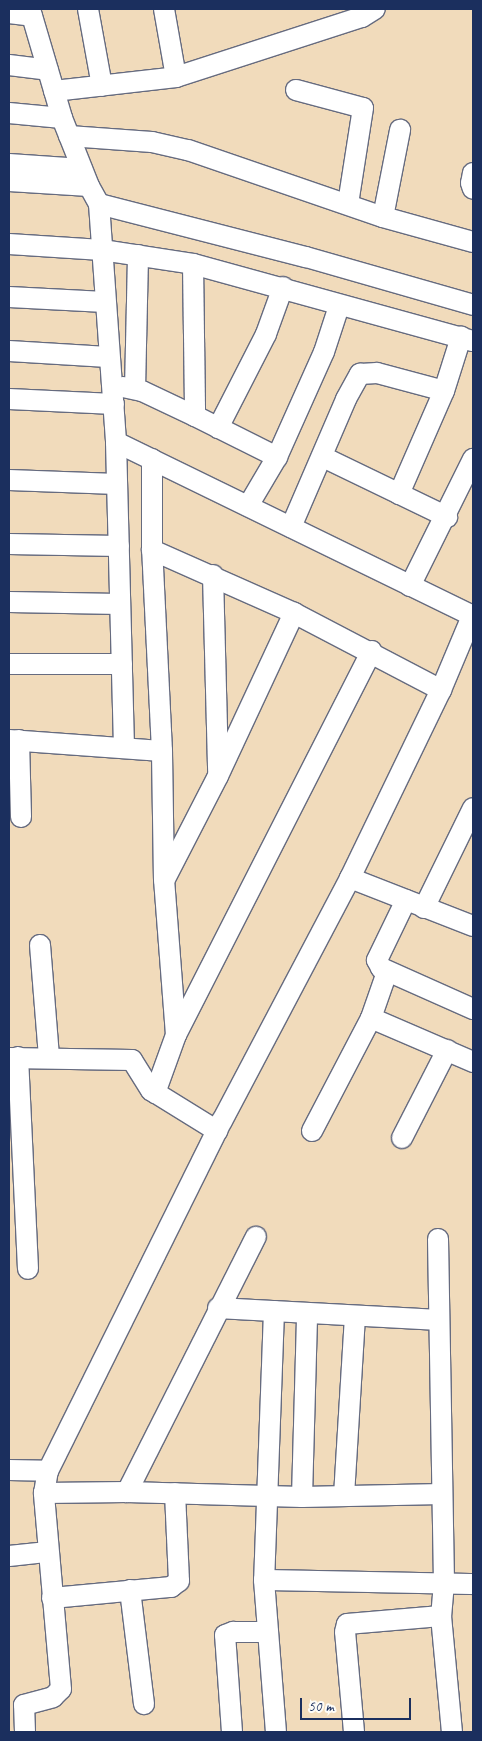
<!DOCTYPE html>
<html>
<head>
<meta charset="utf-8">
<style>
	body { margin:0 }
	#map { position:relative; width:482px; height:1741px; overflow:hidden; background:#f1dbbb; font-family:Caveat,sans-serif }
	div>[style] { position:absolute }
	.roads { filter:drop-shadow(1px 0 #666b7f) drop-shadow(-1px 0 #666b7f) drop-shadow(0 1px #666b7f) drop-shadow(0 -1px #666b7f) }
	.minor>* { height:20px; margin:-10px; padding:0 10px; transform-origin:10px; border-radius:10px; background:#fff }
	span { translate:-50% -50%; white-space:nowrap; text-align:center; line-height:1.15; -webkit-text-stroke:4px #fdfcf7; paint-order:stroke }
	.frame { position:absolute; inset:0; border:10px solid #1b2f5e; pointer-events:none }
	.scale { position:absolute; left:300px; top:1698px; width:111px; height:22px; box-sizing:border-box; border:2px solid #1b2f5e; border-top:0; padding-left:6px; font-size:15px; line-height:18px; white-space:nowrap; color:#1b2f5e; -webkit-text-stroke:4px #fdfcf7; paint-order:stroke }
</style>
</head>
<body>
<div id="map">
	<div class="roads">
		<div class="minor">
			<i style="left:30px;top:9px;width:114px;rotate:73.6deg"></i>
			<i style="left:62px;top:118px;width:73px;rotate:68.3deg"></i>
			<i style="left:88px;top:9px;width:78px;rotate:79.7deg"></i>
			<i style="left:164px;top:9px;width:69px;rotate:80deg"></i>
			<i style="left:9px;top:13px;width:23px;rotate:7deg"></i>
			<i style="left:9px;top:65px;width:39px;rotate:7deg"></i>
			<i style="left:296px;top:90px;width:69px;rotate:15deg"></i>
			<i style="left:363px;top:108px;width:97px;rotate:98.9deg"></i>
			<i style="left:54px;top:91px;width:123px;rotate:-6.5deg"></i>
			<i style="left:176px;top:77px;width:195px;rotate:-17.9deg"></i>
			<i style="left:362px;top:17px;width:15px;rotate:-32deg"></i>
			<i style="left:9px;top:113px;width:53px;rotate:5.4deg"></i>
			<i style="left:69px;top:136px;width:83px;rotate:4.1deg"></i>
			<i style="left:152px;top:142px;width:37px;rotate:13deg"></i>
			<i style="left:188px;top:150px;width:206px;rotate:19deg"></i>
			<i style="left:383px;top:217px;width:93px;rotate:15.5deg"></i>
			<i style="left:9px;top:164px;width:73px;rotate:3.9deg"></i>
			<i style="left:473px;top:173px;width:10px;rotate:101deg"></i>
			<i style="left:471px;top:183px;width:6px;rotate:72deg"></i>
			<i style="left:9px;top:181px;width:80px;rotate:3.6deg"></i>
			<i style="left:89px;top:186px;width:21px;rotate:61deg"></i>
			<i style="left:99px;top:204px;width:239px;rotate:85.9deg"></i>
			<i style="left:116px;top:442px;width:305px;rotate:88.5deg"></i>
			<i style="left:99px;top:204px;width:214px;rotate:14.4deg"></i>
			<i style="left:306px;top:257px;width:174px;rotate:16deg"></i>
			<i style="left:383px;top:217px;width:89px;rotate:-78.9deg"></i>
			<i style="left:9px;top:244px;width:93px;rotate:3.7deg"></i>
			<i style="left:102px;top:250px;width:92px;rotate:8.7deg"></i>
			<i style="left:193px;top:264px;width:290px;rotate:15.4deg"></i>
			<i style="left:193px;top:264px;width:152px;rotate:89.2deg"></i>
			<i style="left:195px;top:416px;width:92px;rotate:26.6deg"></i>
			<i style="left:9px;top:297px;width:96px;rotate:3deg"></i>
			<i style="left:9px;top:351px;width:99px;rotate:3.5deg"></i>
			<i style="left:123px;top:387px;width:19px;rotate:12deg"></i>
			<i style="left:142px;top:391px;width:59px;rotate:25.3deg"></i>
			<i style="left:135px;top:389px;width:134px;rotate:-88.7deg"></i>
			<i style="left:9px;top:399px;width:105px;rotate:2.7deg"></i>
			<i style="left:218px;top:428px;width:106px;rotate:-62.9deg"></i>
			<i style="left:266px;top:334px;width:50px;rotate:-70.1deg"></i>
			<i style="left:116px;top:442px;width:396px;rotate:26deg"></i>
			<i style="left:323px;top:457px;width:138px;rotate:25.8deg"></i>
			<i style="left:9px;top:480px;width:108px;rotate:2.1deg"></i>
			<i style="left:399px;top:494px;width:112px;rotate:-66.4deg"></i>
			<i style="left:444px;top:391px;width:57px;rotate:-72.5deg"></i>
			<i style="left:248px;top:506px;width:57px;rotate:-59.4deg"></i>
			<i style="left:277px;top:457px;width:115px;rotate:-65.9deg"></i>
			<i style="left:324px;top:352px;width:48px;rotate:-71.9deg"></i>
			<i style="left:291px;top:527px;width:139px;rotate:-66.7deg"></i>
			<i style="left:346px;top:399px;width:29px;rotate:-61deg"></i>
			<i style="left:360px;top:374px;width:17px;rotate:-3deg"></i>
			<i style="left:377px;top:373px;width:69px;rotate:15deg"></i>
			<i style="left:9px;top:544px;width:110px;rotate:1deg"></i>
			<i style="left:152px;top:550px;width:91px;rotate:-90deg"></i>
			<i style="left:213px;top:575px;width:196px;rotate:88.5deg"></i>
			<i style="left:410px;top:586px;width:142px;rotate:-63.6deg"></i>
			<i style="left:9px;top:602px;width:111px;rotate:1deg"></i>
			<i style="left:9px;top:664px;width:113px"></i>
			<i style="left:9px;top:740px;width:153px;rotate:4.1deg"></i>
			<i style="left:19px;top:740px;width:77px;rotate:88.5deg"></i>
			<i style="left:350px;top:878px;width:132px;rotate:21.3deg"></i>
			<i style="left:165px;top:879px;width:116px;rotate:-62.8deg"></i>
			<i style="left:218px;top:776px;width:180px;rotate:-65deg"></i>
			<i style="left:406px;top:900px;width:67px;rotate:115.8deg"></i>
			<i style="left:377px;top:960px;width:9px;rotate:63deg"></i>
			<i style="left:381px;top:968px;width:101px;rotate:24deg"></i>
			<i style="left:424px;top:908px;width:111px;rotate:-63.9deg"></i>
			<i style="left:40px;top:945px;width:112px;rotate:85.4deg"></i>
			<i style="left:371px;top:1018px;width:111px;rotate:23.3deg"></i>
			<i style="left:176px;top:1035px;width:155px;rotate:-94.4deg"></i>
			<i style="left:164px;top:880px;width:129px;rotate:-90.9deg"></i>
			<i style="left:162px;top:751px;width:201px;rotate:-92.8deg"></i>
			<i style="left:152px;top:550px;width:155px;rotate:23.9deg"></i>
			<i style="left:294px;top:613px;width:166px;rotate:27.6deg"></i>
			<i style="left:18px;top:1057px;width:212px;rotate:87.3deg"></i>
			<i style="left:9px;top:1058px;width:123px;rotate:0.9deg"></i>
			<i style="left:132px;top:1060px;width:36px;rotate:58deg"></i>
			<i style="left:151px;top:1090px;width:78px;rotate:31.8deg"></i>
			<i style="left:155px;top:1093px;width:62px;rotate:-70.1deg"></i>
			<i style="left:176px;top:1035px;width:431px;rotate:-63deg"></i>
			<i style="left:312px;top:1131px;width:127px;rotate:-62.4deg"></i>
			<i style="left:371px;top:1018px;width:49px;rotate:-70.8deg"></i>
			<i style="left:402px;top:1138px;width:99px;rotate:-62.9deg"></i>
			<i style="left:438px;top:1239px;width:344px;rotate:89deg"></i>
			<i style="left:444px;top:1583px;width:33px;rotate:95deg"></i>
			<i style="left:441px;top:1616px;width:117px;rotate:84.6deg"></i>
			<i style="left:218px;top:1308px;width:221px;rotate:3.1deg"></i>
			<i style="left:274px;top:1311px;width:269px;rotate:92.1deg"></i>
			<i style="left:264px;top:1580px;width:152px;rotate:85.5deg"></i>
			<i style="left:9px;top:1470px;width:39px;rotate:1deg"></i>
			<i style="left:127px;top:1492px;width:286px;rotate:-63.2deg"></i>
			<i style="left:44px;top:1493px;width:83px;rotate:-0.7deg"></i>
			<i style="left:127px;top:1492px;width:175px;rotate:1.6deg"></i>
			<i style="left:302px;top:1497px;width:140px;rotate:-1.2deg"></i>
			<i style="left:344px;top:1496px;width:180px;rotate:-86.5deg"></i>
			<i style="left:302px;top:1497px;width:184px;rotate:-88.4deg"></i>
			<i style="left:9px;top:1556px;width:39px;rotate:-6deg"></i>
			<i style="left:264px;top:1580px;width:209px;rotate:1.1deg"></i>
			<i style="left:130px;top:1590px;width:115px;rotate:83deg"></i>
			<i style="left:52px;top:1598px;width:120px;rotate:-5.3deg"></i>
			<i style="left:171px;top:1587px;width:10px;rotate:-37deg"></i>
			<i style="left:179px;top:1581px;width:88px;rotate:-92.6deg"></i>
			<i style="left:25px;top:1732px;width:27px;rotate:-92deg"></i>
			<i style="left:24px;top:1705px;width:30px;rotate:-15deg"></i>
			<i style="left:53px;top:1697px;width:11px;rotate:-45deg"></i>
			<i style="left:61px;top:1689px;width:197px;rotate:-95deg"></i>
			<i style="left:44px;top:1493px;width:22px;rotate:-80deg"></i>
			<i style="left:48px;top:1471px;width:391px;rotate:-63.6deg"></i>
			<i style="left:222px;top:1121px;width:275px;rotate:-62.2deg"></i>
			<i style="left:350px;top:878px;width:209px;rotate:-64.2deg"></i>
			<i style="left:441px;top:690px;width:82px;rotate:-67.2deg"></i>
			<i style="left:232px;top:1732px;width:97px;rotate:-94.1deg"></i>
			<i style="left:225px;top:1635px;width:9px;rotate:-21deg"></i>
			<i style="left:233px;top:1632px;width:35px"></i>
			<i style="left:354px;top:1732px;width:100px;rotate:-95.1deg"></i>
			<i style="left:345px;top:1632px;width:8px;rotate:-76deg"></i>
			<i style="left:347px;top:1624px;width:94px;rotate:-4.9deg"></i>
		</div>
	</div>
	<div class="frame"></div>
	<div class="scale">50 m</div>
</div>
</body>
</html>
